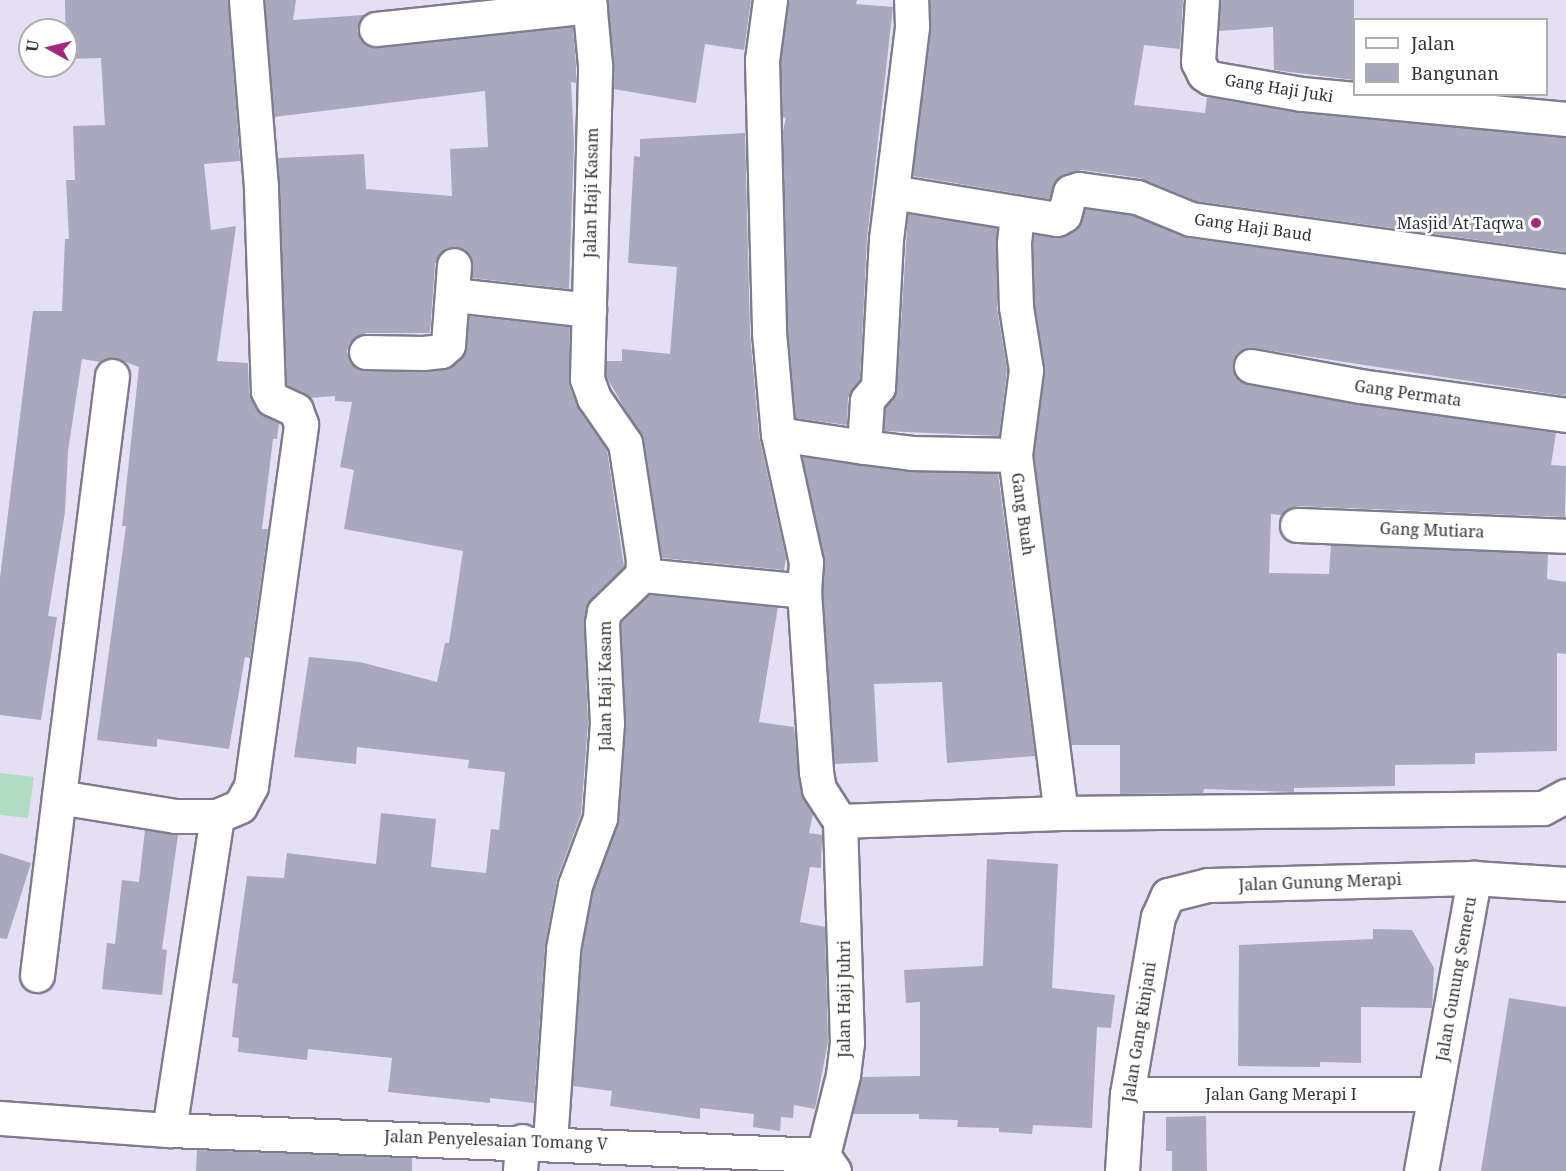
<!DOCTYPE html>
<html>
<head>
<meta charset="utf-8">
<style>
	body { margin:0 }
	#map { position:relative; width:1566px; height:1171px; overflow:hidden; background:#e5dff4; font-family:"Noto Serif",serif }
	div>[style] { position:absolute }
	.green>* { inset:0; background:#b0ddc1 }
	.building>* { inset:0; background:#a9a8bc }
	.roads { filter:drop-shadow(2px 0 #807b8d) drop-shadow(-2px 0 #807b8d) drop-shadow(0 2px #807b8d) drop-shadow(0 -2px #807b8d) }
	.minor>* { height:33px; margin:-16.5px; padding:0 16.5px; transform-origin:16.5px; border-radius:16.5px; background:#fff }
	.tertiary>* { height:33px; margin:-16.5px; padding:0 16.5px; transform-origin:16.5px; border-radius:16.5px; background:#fff }
	.dots>* { width:16px; height:16px; translate:-50% -50%; box-sizing:border-box; border:3px solid #fff; border-radius:50% }
	span { translate:-50% -50%; white-space:nowrap; text-align:center; line-height:1.15; -webkit-text-stroke:5px #fff; paint-order:stroke }
	.street-label { font-size:16px; color:#34323a }
	.poi-label { font-size:16px; color:#34323a }
	.right { translate:-100% -50%; text-align:right }
	.legend { position:absolute; left:1353px; top:18px; width:195px; height:78px; box-sizing:border-box; background:#fff; border:2px solid #aeadb0; margin:0; padding:8px 10px; list-style:none; font-size:18px; color:#34323a }
	.legend li { display:flex; align-items:center; gap:12px; height:30px }
	.legend b { width:30px; border:2px solid #aeadb0 }
	.north { position:absolute; left:18px; top:18px; width:60px; height:60px; box-sizing:border-box; background:#fff; border:2px solid #aeadb0; border-radius:50%; rotate:278deg; font-size:16px; font-weight:700; line-height:24px; text-align:center; color:#34323a }
	.north::after { content:''; display:block; margin:auto; width:21px; height:27px; background:#a4287c; clip-path:polygon(50% 0,100% 100%,50% 72%,0 100%) }
</style>
</head>
<body>
<div id="map">
	<div class="green">
		<i style="clip-path:polygon(0 773px,34px 777px,28px 818px,0 815px)"></i>
	</div>
	<div class="building">
		<i style="clip-path:polygon(65px 0,228px 0,240px 161px,204px 164px,211px 230px,236px 226px,217px 361px,248px 363px,249px 392px,255px 407px,279px 423px,277px 439px,273px 439px,262px 529px,268px 529px,250px 658px,245px 657px,229px 749px,157px 739px,157px 747px,97px 740px,126px 526px,122px 526px,139px 367px,115px 358px,101px 362px,82px 359px,68px 451px,65px 512px,48px 616px,57px 617px,41px 720px,0 715px,0 578px,33px 311px,62px 311px,65px 239px,69px 239px,66px 180px,75px 180px,73px 126px,105px 125px,101px 58px,66px 59px)"></i>
		<i style="clip-path:polygon(265px 0,296px 0,293px 20px,364px 15px,357px 30px,361px 40px,377px 48px,573px 27px,576px 66px,576px 83px,571px 82px,574px 142px,569px 289px,472px 278px,471px 256px,464px 249px,446px 248px,435px 264px,430px 333px,366px 333px,350px 342px,347px 351px,350px 362px,365px 371px,425px 372px,444px 369px,461px 359px,467px 347px,469px 316px,570px 327px,569px 385px,578px 408px,607px 450px,624px 567px,591px 599px,584px 620px,588px 723px,581px 814px,557px 879px,545px 946px,534px 1103px,490px 1098px,490px 1103px,388px 1092px,392px 1058px,308px 1049px,307px 1060px,238px 1052px,239px 1038px,232px 1037px,238px 984px,232px 983px,247px 876px,284px 878px,287px 853px,376px 864px,381px 813px,436px 819px,431px 867px,486px 873px,491px 829px,499px 830px,505px 772px,468px 768px,469px 760px,357px 747px,356px 764px,294px 757px,309px 657px,360px 662px,437px 682px,445px 643px,449px 643px,463px 551px,344px 529px,354px 470px,340px 467px,352px 402px,335px 401px,335px 396px,310px 398px,287px 385px,278px 158px,364px 154px,366px 189px,452px 196px,450px 149px,488px 147px,485px 91px,274px 117px)"></i>
		<i style="clip-path:polygon(608px 0,751px 0,744px 50px,705px 44px,696px 103px,613px 89px)"></i>
		<i style="clip-path:polygon(788px 0,857px 0,856px 4px,893px 7px,867px 238px,860px 380px,848px 398px,847px 425px,795px 418px,788px 331px,783px 131px,786px 118px,782px 117px,781px 61px)"></i>
		<i style="clip-path:polygon(930px 0,1183px 0,1180px 49px,1144px 45px,1134px 105px,1205px 113px,1207px 97px,1300px 113px,1566px 137px,1566px 252px,1196px 201px,1140px 178px,1082px 170px,1057px 179px,1049px 199px,913px 176px,931px 28px)"></i>
		<i style="clip-path:polygon(1221px 0,1354px 0,1354px 80px,1274px 70px,1273px 27px,1219px 31px)"></i>
		<i style="clip-path:polygon(745px 133px,750px 333px,759px 436px,786px 558px,784px 570px,662px 558px,643px 440px,606px 376px,606px 361px,622px 361px,622px 349px,670px 354px,677px 267px,628px 263px,634px 156px,640px 157px,640px 139px)"></i>
		<i style="clip-path:polygon(1085px 209px,1132px 215px,1188px 238px,1566px 289px,1566px 396px,1254px 348px,1237px 353px,1233px 363px,1238px 380px,1248px 384px,1556px 433px,1551px 465px,1566px 466px,1565px 517px,1297px 506px,1281px 515px,1271px 514px,1269px 573px,1329px 574px,1331px 545px,1548px 554px,1547px 579px,1566px 582px,1566px 654px,1557px 653px,1557px 751px,1475px 753px,1475px 764px,1395px 765px,1395px 786px,1294px 788px,1294px 792px,1204px 789px,1203px 793px,1120px 794px,1120px 745px,1071px 745px,1034px 455px,1045px 372px,1035px 305px,1033px 245px,1034px 234px,1055px 237px,1073px 231px)"></i>
		<i style="clip-path:polygon(908px 214px,997px 228px,997px 308px,1007px 370px,999px 436px,884px 431px,885px 407px,897px 388px)"></i>
		<i style="clip-path:polygon(802px 457px,910px 472px,998px 473px,1035px 756px,947px 763px,942px 682px,874px 684px,878px 762px,834px 764px,823px 591px,824px 558px)"></i>
		<i style="clip-path:polygon(649px 595px,778px 607px,759px 722px,794px 727px,801px 792px,813px 814px,809px 833px,822px 835px,821px 868px,810px 867px,800px 922px,825px 927px,828px 1042px,815px 1109px,794px 1105px,793px 1118px,781px 1117px,780px 1131px,753px 1127px,754px 1114px,700px 1108px,700px 1119px,610px 1106px,612px 1091px,573px 1086px,582px 951px,593px 890px,619px 819px,626px 724px,621px 624px)"></i>
		<i style="clip-path:polygon(145px 830px,178px 835px,162px 949px,167px 950px,162px 995px,102px 989px,107px 943px,115px 944px,122px 880px,139px 882px)"></i>
		<i style="clip-path:polygon(0 853px,31px 863px,7px 939px,0 938px)"></i>
		<i style="clip-path:polygon(987px 859px,1058px 864px,1052px 988px,1115px 995px,1111px 1028px,1097px 1027px,1092px 1128px,1033px 1125px,1032px 1134px,999px 1132px,999px 1128px,957px 1127px,958px 1120px,919px 1119px,919px 1114px,852px 1114px,862px 1077px,920px 1076px,920px 1002px,906px 1003px,904px 970px,983px 966px)"></i>
		<i style="clip-path:polygon(1373px 929px,1412px 930px,1434px 968px,1432px 1008px,1361px 1007px,1361px 1063px,1320px 1062px,1320px 1067px,1238px 1066px,1239px 945px,1373px 939px)"></i>
		<i style="clip-path:polygon(1509px 998px,1566px 1007px,1566px 1171px,1481px 1171px)"></i>
		<i style="clip-path:polygon(1206px 1116px,1207px 1171px,1172px 1171px,1172px 1151px,1166px 1151px,1166px 1117px)"></i>
		<i style="clip-path:polygon(197px 1150px,412px 1158px,412px 1171px,196px 1171px)"></i>
	</div>
	<div class="roads">
		<div class="minor">
			<i style="left:770px;top:0;width:61px;rotate:97.6deg"></i>
			<i style="left:762px;top:60px;width:272px;rotate:88.5deg"></i>
			<i style="left:769px;top:332px;width:102px;rotate:85deg"></i>
			<i style="left:778px;top:434px;width:131px;rotate:77.7deg"></i>
			<i style="left:806px;top:562px;width:29px;rotate:94deg"></i>
			<i style="left:804px;top:591px;width:181px;rotate:86.2deg"></i>
			<i style="left:816px;top:772px;width:17px;rotate:80deg"></i>
			<i style="left:819px;top:789px;width:38px;rotate:57deg"></i>
			<i style="left:1202px;top:0;width:62px;rotate:93.7deg"></i>
			<i style="left:1198px;top:62px;width:13px;rotate:63deg"></i>
			<i style="left:1204px;top:74px;width:7px;rotate:34deg"></i>
			<i style="left:1210px;top:78px;width:93px;rotate:9.9deg"></i>
			<i style="left:1302px;top:94px;width:265px;rotate:5.4deg"></i>
			<i style="left:376px;top:29px;width:215px;rotate:-6.1deg"></i>
			<i style="left:892px;top:192px;width:167px;rotate:9.3deg"></i>
			<i style="left:1057px;top:219px;width:8px;rotate:-30deg"></i>
			<i style="left:1064px;top:215px;width:24px;rotate:-75deg"></i>
			<i style="left:1070px;top:192px;width:9px;rotate:-18deg"></i>
			<i style="left:1079px;top:189px;width:59px;rotate:7.9deg"></i>
			<i style="left:1137px;top:197px;width:58px;rotate:22.2deg"></i>
			<i style="left:1191px;top:219px;width:379px;rotate:7.9deg"></i>
			<i style="left:1017px;top:214px;width:30px;rotate:96deg"></i>
			<i style="left:1014px;top:244px;width:63px;rotate:88.2deg"></i>
			<i style="left:1016px;top:307px;width:64px;rotate:81deg"></i>
			<i style="left:1026px;top:370px;width:86px;rotate:97.4deg"></i>
			<i style="left:1015px;top:455px;width:361px;rotate:82.7deg"></i>
			<i style="left:454px;top:295px;width:136px;rotate:6.3deg"></i>
			<i style="left:366px;top:352px;width:57px;rotate:1deg"></i>
			<i style="left:423px;top:353px;width:18px;rotate:-6deg"></i>
			<i style="left:441px;top:351px;width:9px;rotate:-41deg"></i>
			<i style="left:448px;top:345px;width:80px;rotate:-85.7deg"></i>
			<i style="left:1251px;top:366px;width:111px;rotate:10.4deg"></i>
			<i style="left:1360px;top:386px;width:208px;rotate:8deg"></i>
			<i style="left:112px;top:376px;width:424px;rotate:97.2deg"></i>
			<i style="left:59px;top:797px;width:118px;rotate:9.3deg"></i>
			<i style="left:175px;top:816px;width:42px"></i>
			<i style="left:217px;top:816px;width:25px;rotate:-23deg"></i>
			<i style="left:240px;top:806px;width:23px;rotate:-61deg"></i>
			<i style="left:251px;top:786px;width:365px;rotate:-82.1deg"></i>
			<i style="left:301px;top:424px;width:15px;rotate:-110deg"></i>
			<i style="left:296px;top:410px;width:26px;rotate:-155deg"></i>
			<i style="left:272px;top:399px;width:9px;rotate:-117deg"></i>
			<i style="left:268px;top:391px;width:204px;rotate:-92deg"></i>
			<i style="left:261px;top:187px;width:188px;rotate:-94.6deg"></i>
			<i style="left:778px;top:434px;width:87px;rotate:8.6deg"></i>
			<i style="left:864px;top:447px;width:47px;rotate:-86.3deg"></i>
			<i style="left:867px;top:400px;width:17px;rotate:-50deg"></i>
			<i style="left:878px;top:387px;width:148px;rotate:-86.9deg"></i>
			<i style="left:886px;top:239px;width:215px;rotate:-83deg"></i>
			<i style="left:912px;top:26px;width:26px;rotate:-92deg"></i>
			<i style="left:864px;top:447px;width:48px;rotate:7.1deg"></i>
			<i style="left:912px;top:453px;width:103px;rotate:1.1deg"></i>
			<i style="left:1297px;top:525px;width:269px;rotate:2.3deg"></i>
			<i style="left:642px;top:575px;width:163px;rotate:5.6deg"></i>
			<i style="left:37px;top:975px;width:179px;rotate:-83deg"></i>
			<i style="left:1127px;top:1094px;width:308px"></i>
			<i style="left:0;top:1118px;width:169px;rotate:4.1deg"></i>
			<i style="left:169px;top:1130px;width:654px;rotate:2.19deg"></i>
			<i style="left:169px;top:1130px;width:318px;rotate:-81.3deg"></i>
			<i style="left:550px;top:1142px;width:193px;rotate:-86.1deg"></i>
			<i style="left:563px;top:949px;width:65px;rotate:-79.4deg"></i>
			<i style="left:575px;top:885px;width:72px;rotate:-69.5deg"></i>
			<i style="left:600px;top:818px;width:95px;rotate:-85.8deg"></i>
			<i style="left:607px;top:723px;width:100px;rotate:-92.9deg"></i>
			<i style="left:602px;top:623px;width:11px;rotate:-80deg"></i>
			<i style="left:604px;top:612px;width:53px;rotate:-44.2deg"></i>
			<i style="left:642px;top:575px;width:15px;rotate:-86deg"></i>
			<i style="left:643px;top:560px;width:118px;rotate:-98.7deg"></i>
			<i style="left:625px;top:443px;width:55px;rotate:-124.6deg"></i>
			<i style="left:594px;top:398px;width:20px;rotate:-110deg"></i>
			<i style="left:587px;top:379px;width:314px;rotate:-88.5deg"></i>
			<i style="left:595px;top:65px;width:65px;rotate:-95.3deg"></i>
			<i style="left:520px;top:1171px;width:30px;rotate:-86deg"></i>
			<i style="left:1122px;top:1171px;width:77px;rotate:-86.3deg"></i>
			<i style="left:1127px;top:1094px;width:180px;rotate:-80.1deg"></i>
			<i style="left:1158px;top:917px;width:24px;rotate:-66deg"></i>
			<i style="left:1168px;top:895px;width:41px;rotate:-14deg"></i>
			<i style="left:1208px;top:885px;width:266px;rotate:-1.5deg"></i>
			<i style="left:1421px;top:1171px;width:298px;rotate:-79.7deg"></i>
			<i style="left:1474px;top:878px;width:92px;rotate:3.7deg"></i>
		</div>
		<div class="tertiary">
			<i style="left:834px;top:1171px;width:19px;rotate:-125deg"></i>
			<i style="left:823px;top:1155px;width:82px;rotate:-76deg"></i>
			<i style="left:843px;top:1075px;width:32px;rotate:-83deg"></i>
			<i style="left:847px;top:1043px;width:222px;rotate:-91.8deg"></i>
			<i style="left:840px;top:821px;width:221px;rotate:-2.1deg"></i>
			<i style="left:1061px;top:813px;width:482px;rotate:-0.6deg"></i>
			<i style="left:1543px;top:808px;width:26px;rotate:-28deg"></i>
		</div>
	</div>
	<div class="dots">
		<i style="left:1536px;top:223px;background:#a4287c"></i>
	</div>
	<div class="street-label">
		<span style="left:1279px;top:88px;rotate:9deg">Gang Haji Juki</span>
		<span style="left:591px;top:193px;rotate:-89deg">Jalan Haji Kasam</span>
		<span style="left:1253px;top:227px;rotate:8deg">Gang Haji Baud</span>
		<span style="left:1408px;top:393px;rotate:8deg">Gang Permata</span>
		<span style="left:1023px;top:514px;rotate:82deg">Gang Buah</span>
		<span style="left:1432px;top:530px;rotate:2deg">Gang Mutiara</span>
		<span style="left:605px;top:686px;rotate:-90deg">Jalan Haji Kasam</span>
		<span style="left:1320px;top:882px;rotate:-2deg">Jalan Gunung Merapi</span>
		<span style="left:1456px;top:979px;rotate:-80deg">Jalan Gunung Semeru</span>
		<span style="left:844px;top:999px;rotate:-90deg">Jalan Haji Juhri</span>
		<span style="left:1139px;top:1032px;rotate:-81deg">Jalan Gang Rinjani</span>
		<span style="left:1281px;top:1094px">Jalan Gang Merapi I</span>
		<span style="left:496px;top:1140px;rotate:2deg">Jalan Penyelesaian Tomang V</span>
	</div>
	<div class="poi-label">
		<span class="right" style="left:1524px;top:223px">Masjid At Taqwa</span>
	</div>
	<ul class="legend">
	<li><b style="height:8px;background:#fff"></b>Jalan</li>
	<li><b style="height:16px;background:#a9a8bc"></b>Bangunan</li>
	</ul>
	<div class="north">U</div>
</div>
</body>
</html>
